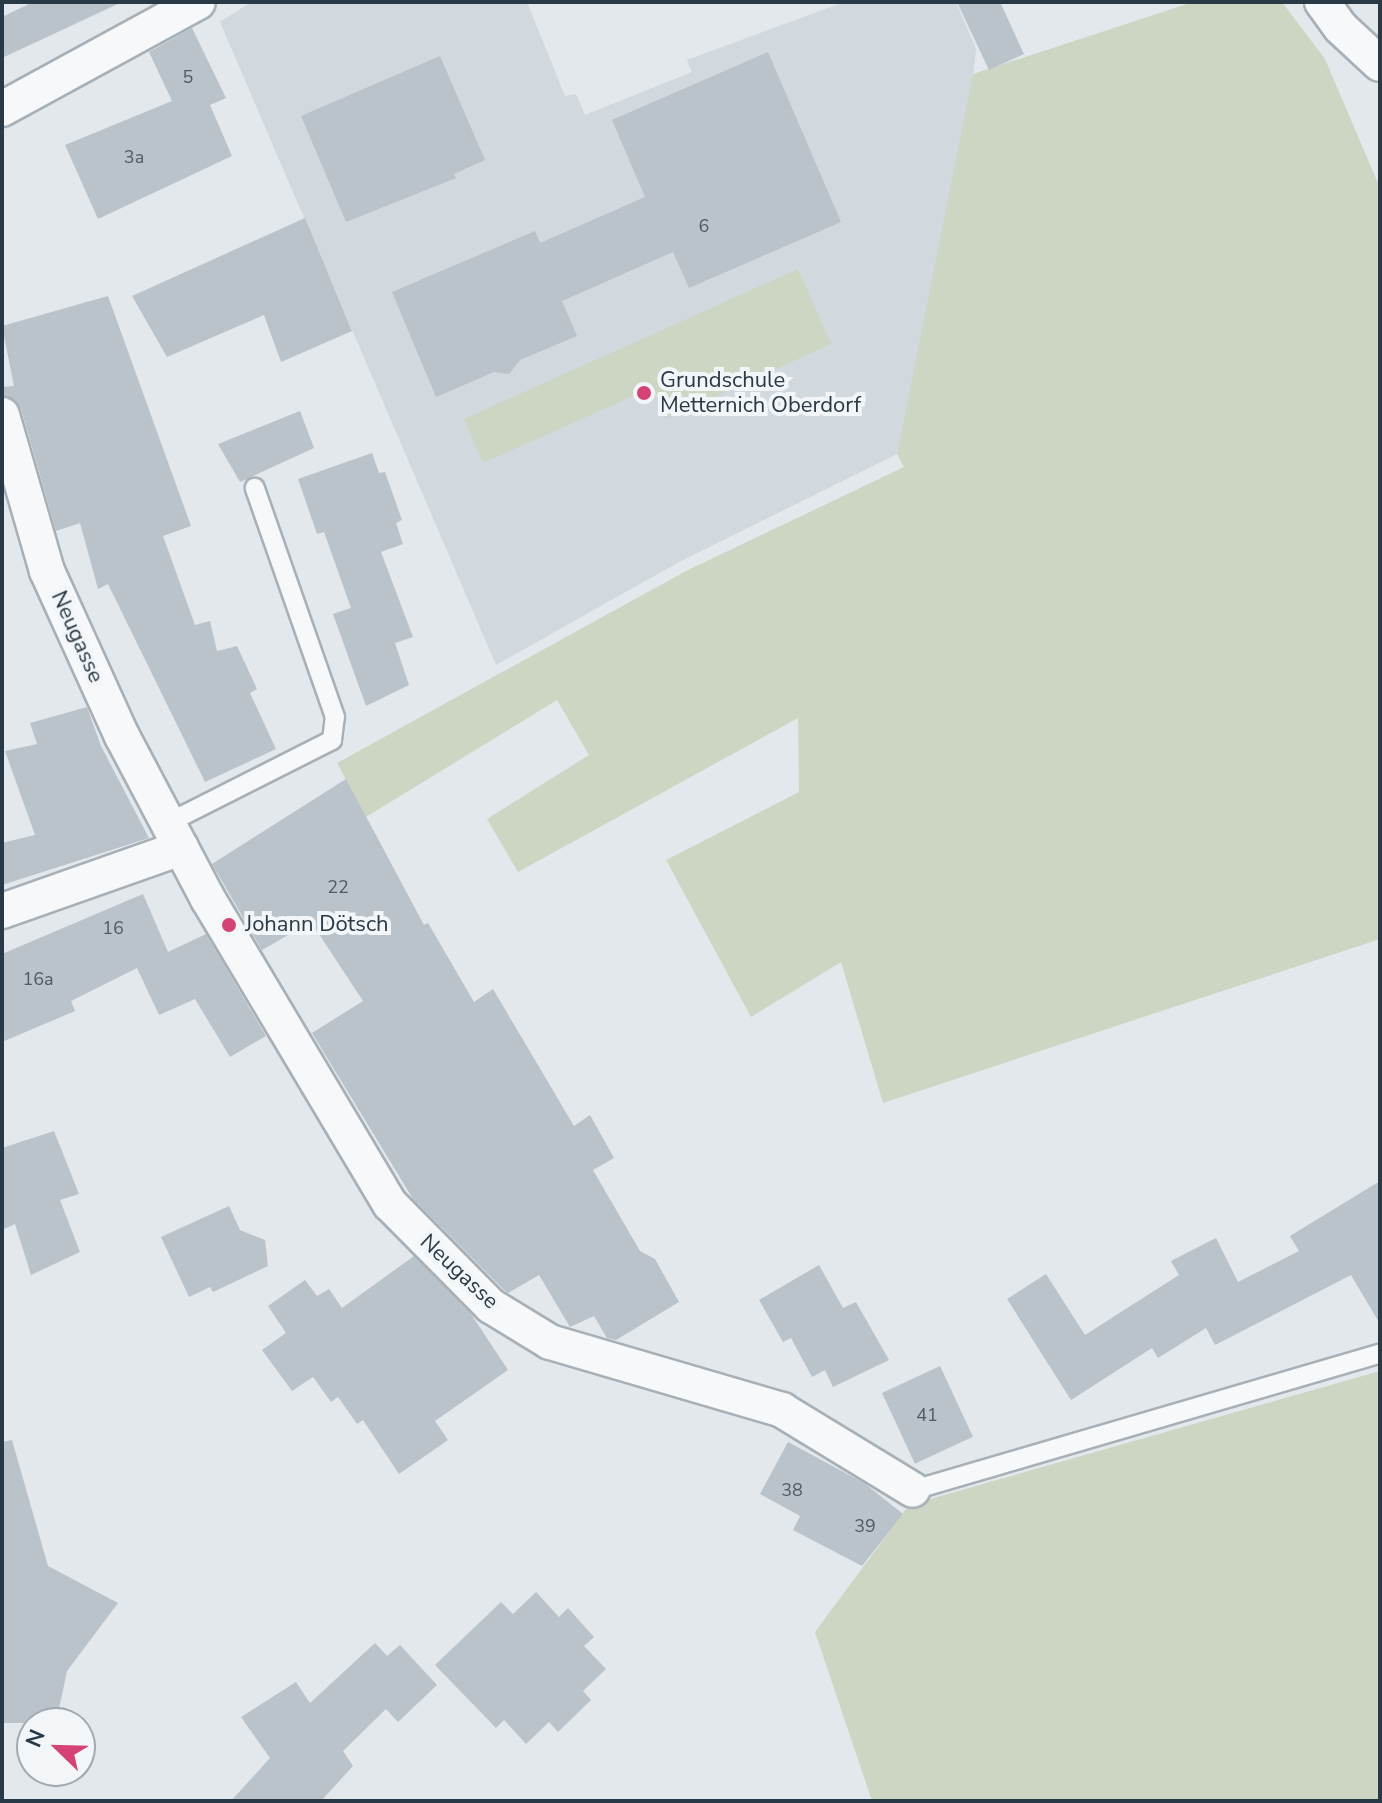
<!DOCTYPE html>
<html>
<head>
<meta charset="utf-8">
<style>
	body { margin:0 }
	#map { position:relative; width:1382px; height:1803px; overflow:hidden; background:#e3e8ec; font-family:"Nunito Sans",sans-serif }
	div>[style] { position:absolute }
	.built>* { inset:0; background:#d1d8de }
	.green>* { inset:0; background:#ccd6c3 }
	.building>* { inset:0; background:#bac2ca; transform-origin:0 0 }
	.roads { filter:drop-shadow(2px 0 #a7b0b7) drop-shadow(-2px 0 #a7b0b7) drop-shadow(0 2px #a7b0b7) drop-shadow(0 -2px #a7b0b7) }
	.service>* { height:18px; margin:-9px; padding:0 9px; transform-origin:9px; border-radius:9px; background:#f6f8f9 }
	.minor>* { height:34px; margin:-17px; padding:0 17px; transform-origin:17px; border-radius:17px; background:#f6f8f9 }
	.dots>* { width:22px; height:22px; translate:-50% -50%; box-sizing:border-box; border:4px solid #f3f6f9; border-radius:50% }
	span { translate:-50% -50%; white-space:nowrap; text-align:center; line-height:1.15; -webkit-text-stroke:8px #f3f6f9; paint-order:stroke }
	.number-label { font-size:18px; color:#4d5b66 }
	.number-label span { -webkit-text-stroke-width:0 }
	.poi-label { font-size:22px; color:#293945 }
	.left { translate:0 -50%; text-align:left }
	.street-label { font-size:22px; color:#293945 }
	.frame { position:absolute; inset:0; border:4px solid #293945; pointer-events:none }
	.north { position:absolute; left:16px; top:1707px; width:80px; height:80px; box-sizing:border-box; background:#f3f6f9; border:2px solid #a2aab1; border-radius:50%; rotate:293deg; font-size:22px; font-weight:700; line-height:32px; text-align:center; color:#293945 }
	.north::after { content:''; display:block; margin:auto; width:28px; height:36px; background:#d54376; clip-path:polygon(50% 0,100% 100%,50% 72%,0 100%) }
</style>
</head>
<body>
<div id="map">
	<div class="built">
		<i style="clip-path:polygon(251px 2px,527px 2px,565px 96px,576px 94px,585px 115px,692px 72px,687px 60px,844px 2px,956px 2px,976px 49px,970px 106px,897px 454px,679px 562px,496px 665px,220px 22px)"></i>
	</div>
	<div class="green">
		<i style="clip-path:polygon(1193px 2px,1282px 2px,1325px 59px,1380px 188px,1380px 939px,883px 1103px,841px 962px,751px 1017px,666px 860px,799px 792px,798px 718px,518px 872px,487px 819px,589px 755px,557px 700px,366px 817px,337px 763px,686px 571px,904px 467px,897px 454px,973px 74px)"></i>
		<i style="clip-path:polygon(798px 269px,831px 344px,668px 418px,653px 387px,483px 463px,464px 419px)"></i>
		<i style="clip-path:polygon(1380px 1371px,1380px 1801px,872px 1801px,815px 1632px,909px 1505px)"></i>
	</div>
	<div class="building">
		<i style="clip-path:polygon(33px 2px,122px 2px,2px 58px,2px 17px)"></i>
		<i style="clip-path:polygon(957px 2px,1000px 2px,1024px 54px,989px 70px)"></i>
		<i style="clip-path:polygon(192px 28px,226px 98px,210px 105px,232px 156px,98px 219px,65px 145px,172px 101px,149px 52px)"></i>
		<i style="clip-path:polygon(768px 52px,841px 222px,689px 288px,673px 252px,562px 301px,577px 336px,520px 360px,509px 374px,494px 372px,436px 397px,392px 292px,535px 231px,540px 243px,645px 197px,612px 120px)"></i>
		<i style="clip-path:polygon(440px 56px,485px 160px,454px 174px,456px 178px,346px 222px,301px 116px)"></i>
		<i style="clip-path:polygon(305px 218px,352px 331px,281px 362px,264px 315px,167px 357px,132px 296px)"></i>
		<i style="clip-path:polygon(108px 296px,191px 526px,163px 536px,195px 625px,210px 621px,217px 651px,237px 646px,257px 689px,250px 693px,276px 749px,205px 782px,108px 584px,98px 589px,80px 523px,56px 531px,21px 409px,15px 400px,2px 396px,2px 387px,14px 386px,2px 326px)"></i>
		<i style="clip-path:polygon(300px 411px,314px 448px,240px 482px,218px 444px)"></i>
		<i style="clip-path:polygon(372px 453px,379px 473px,385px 472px,402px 520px,396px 523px,403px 544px,381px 552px,413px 637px,395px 643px,409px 685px,366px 706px,333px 614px,351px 608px,324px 532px,317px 534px,298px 479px)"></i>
		<i style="clip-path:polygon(87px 707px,101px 746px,149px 838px,2px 885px,2px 843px,35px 835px,5px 751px,37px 744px,30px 723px)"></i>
		<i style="clip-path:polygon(346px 779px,424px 925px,428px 923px,474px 1002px,493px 989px,574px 1126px,590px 1115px,614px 1158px,593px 1170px,640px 1251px,655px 1259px,679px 1302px,616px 1340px,607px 1338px,594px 1316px,570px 1327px,539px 1275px,508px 1293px,504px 1290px,413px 1199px,312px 1033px,363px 1001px,311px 922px,262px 950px,212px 864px)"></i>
		<i style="clip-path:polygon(143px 894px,168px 952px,206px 934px,266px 1036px,230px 1057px,195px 999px,159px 1015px,137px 968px,71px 1001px,75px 1011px,2px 1042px,2px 954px)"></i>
		<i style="clip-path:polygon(54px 1131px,79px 1194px,60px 1200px,80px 1252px,31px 1275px,15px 1224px,2px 1230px,2px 1148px)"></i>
		<i style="clip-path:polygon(1380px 1181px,1380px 1324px,1351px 1275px,1215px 1345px,1206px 1328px,1158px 1358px,1152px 1348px,1071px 1400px,1007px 1299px,1046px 1274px,1085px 1335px,1179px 1275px,1171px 1261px,1216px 1238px,1238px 1282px,1299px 1251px,1290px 1236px)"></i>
		<i style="clip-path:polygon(229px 1206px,240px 1230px,265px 1240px,268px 1266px,213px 1292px,210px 1287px,189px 1297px,161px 1237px)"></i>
		<i style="clip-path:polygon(414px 1256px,471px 1314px,508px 1370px,435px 1421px,448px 1440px,399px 1474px,363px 1420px,357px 1424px,338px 1397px,331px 1402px,313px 1377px,292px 1391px,262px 1350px,286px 1333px,268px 1306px,305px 1280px,317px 1296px,329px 1289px,342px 1308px)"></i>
		<i style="clip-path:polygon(819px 1265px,843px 1308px,856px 1302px,889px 1360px,833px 1387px,825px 1370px,812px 1377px,791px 1338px,783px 1342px,759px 1300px)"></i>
		<i style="left:940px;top:1366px;width:78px;height:64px;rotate:65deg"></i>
		<i style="clip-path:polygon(12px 1440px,48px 1566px,118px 1603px,67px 1671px,56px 1723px,2px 1723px,2px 1442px)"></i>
		<i style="clip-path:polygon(788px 1442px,864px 1483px,903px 1514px,862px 1566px,793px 1530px,800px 1516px,760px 1494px)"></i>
		<i style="clip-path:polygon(536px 1592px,559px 1617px,568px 1608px,594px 1637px,584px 1646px,606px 1669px,583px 1691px,591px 1700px,558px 1732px,549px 1722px,526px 1744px,504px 1720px,496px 1728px,435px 1665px,501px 1602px,513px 1614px)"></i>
		<i style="clip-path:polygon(375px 1643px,387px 1656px,400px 1645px,437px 1685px,398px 1722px,386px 1709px,343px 1751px,353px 1766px,321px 1801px,231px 1801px,270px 1758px,241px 1717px,296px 1682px,310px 1703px)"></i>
	</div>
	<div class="roads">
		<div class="service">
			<i style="left:168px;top:823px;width:184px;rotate:-26.8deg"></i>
			<i style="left:332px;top:740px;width:23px;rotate:-83deg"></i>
			<i style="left:335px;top:717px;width:243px;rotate:-109.3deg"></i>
			<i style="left:913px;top:1490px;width:487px;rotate:-16.3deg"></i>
		</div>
		<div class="minor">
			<i style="left:1322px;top:2px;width:31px;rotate:54deg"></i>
			<i style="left:1340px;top:27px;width:54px;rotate:42.8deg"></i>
			<i style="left:2px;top:109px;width:223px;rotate:-28.6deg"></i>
			<i style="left:2px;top:415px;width:162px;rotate:73.9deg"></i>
			<i style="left:47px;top:571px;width:181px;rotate:65.6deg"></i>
			<i style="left:122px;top:736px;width:184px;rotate:62.2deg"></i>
			<i style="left:208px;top:899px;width:355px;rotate:59.2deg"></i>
			<i style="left:390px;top:1204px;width:144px;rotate:45.3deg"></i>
			<i style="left:491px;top:1306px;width:69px;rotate:31.4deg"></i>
			<i style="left:550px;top:1342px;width:242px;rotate:16.3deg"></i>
			<i style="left:782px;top:1410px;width:153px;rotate:31.4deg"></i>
			<i style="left:2px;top:911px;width:190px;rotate:-19.4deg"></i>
		</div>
	</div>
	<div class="dots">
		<i style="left:644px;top:393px;background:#d54376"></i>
		<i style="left:229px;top:925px;background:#d54376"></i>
	</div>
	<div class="number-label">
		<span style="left:188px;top:77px">5</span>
		<span style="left:134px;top:157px">3a</span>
		<span style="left:704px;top:226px">6</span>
		<span style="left:338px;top:887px">22</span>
		<span style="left:113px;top:928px">16</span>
		<span style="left:38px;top:979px">16a</span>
		<span style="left:927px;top:1415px">41</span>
		<span style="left:792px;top:1490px">38</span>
		<span style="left:865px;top:1526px">39</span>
	</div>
	<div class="poi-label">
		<span class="left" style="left:660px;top:393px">Grundschule<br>Metternich Oberdorf</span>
		<span class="left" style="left:245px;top:925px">Johann Dötsch</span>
	</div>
	<div class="street-label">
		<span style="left:77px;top:637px;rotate:66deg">Neugasse</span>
		<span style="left:459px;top:1272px;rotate:43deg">Neugasse</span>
	</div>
	<div class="frame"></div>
	<div class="north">N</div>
</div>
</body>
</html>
